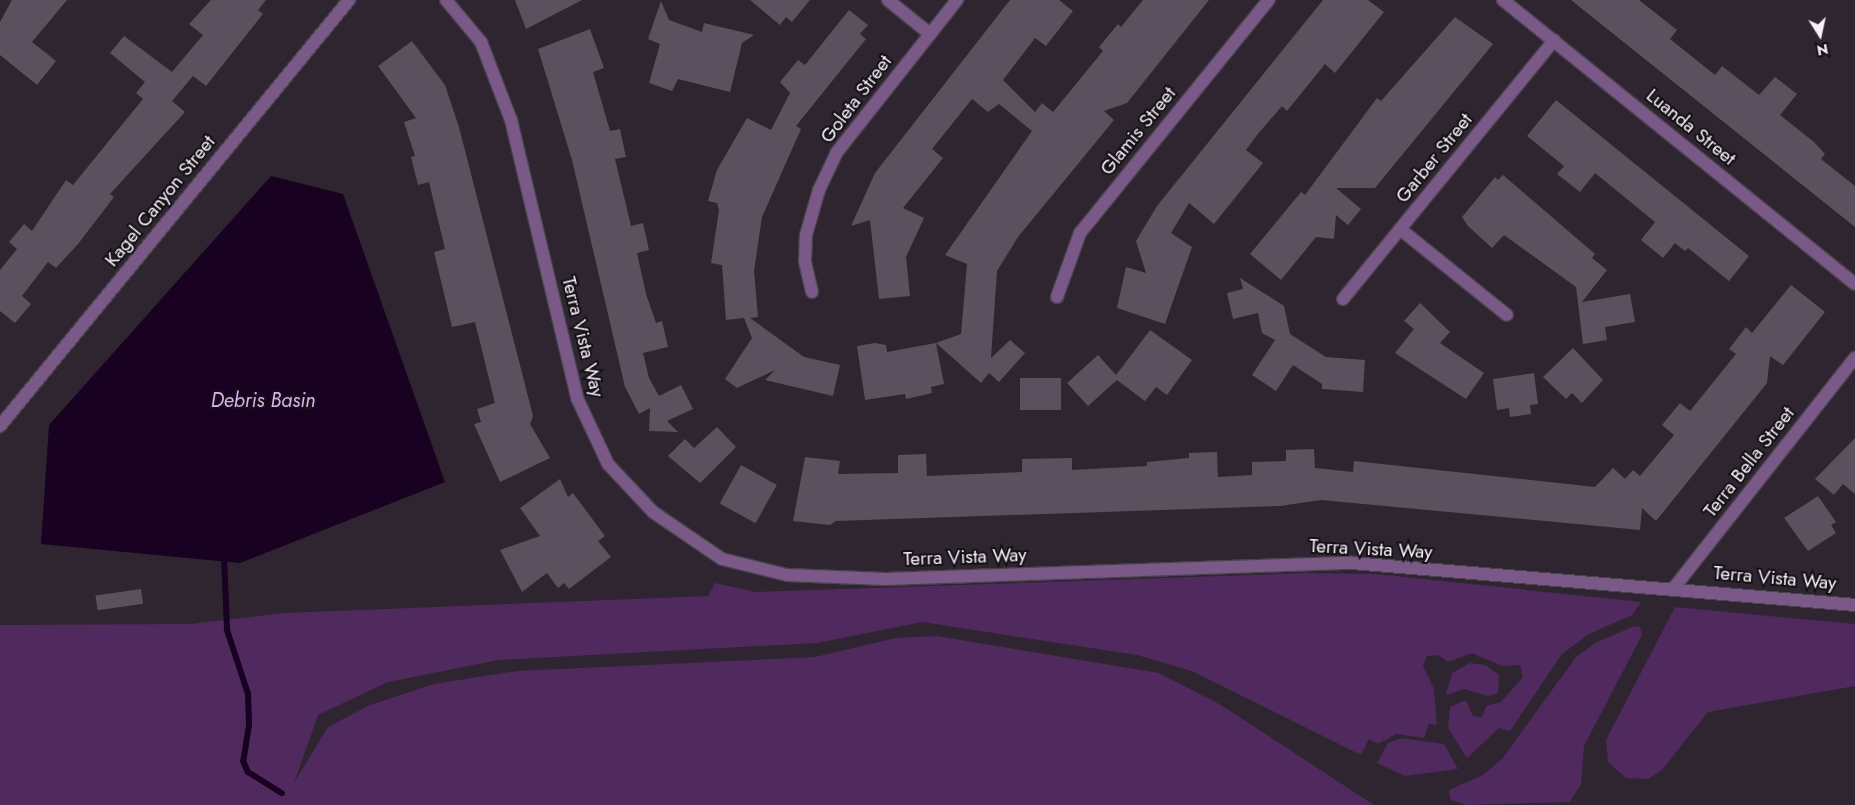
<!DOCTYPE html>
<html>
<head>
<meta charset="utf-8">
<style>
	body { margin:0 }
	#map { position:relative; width:1855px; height:805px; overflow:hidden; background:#2e2531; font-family:Jost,sans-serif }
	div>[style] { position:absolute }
	.green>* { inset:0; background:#50295e }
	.water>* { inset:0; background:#190122 }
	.stream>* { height:6px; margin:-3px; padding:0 3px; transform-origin:3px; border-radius:3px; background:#190122 }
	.building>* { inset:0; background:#5a515e; transform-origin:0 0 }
	.roads { filter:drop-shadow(1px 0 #4a424d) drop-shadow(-1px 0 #4a424d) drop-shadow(0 1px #4a424d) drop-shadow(0 -1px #4a424d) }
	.minor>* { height:12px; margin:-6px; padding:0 6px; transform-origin:6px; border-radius:6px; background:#7a5887 }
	span { translate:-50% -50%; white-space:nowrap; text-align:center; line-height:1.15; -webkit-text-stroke:4px #141015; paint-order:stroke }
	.street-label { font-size:19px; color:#f7f1f9 }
	.water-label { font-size:20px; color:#e3acf9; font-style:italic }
	.north { position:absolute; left:1795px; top:10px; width:50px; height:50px; -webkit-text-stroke:4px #141015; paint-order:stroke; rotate:170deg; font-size:14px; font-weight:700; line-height:20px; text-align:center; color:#f7f1f9 }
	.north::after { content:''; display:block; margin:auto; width:18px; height:22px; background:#f7f1f9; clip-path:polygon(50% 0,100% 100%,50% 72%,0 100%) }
</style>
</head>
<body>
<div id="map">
	<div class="green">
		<i style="clip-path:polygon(1306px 573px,1376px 574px,1641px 602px,1632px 615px,1589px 634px,1562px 654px,1510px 731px,1499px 728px,1467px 758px,1448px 728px,1450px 707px,1466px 700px,1473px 716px,1482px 717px,1486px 706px,1501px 702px,1523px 677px,1520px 665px,1502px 666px,1472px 653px,1448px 662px,1438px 655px,1427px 656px,1423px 666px,1434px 689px,1437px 725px,1429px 724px,1424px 738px,1396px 734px,1378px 744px,1369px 739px,1361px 755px,1192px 671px,1137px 655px,922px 622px,817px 643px,498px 660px,388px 682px,318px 715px,294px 783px,328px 727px,370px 705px,434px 684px,517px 671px,815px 657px,896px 638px,937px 636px,1159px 673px,1221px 705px,1374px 805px,0 805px,0 625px,190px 624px,285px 613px,708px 596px,715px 583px,756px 592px)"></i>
		<i style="clip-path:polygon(1675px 607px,1855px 624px,1855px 686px,1708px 712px,1662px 770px,1648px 779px,1626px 778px,1608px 762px,1606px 740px)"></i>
		<i style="clip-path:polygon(1634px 626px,1640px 627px,1642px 635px,1584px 746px,1581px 784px,1570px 802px,1466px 805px,1450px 799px,1449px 790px,1483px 775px,1502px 759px,1576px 657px,1595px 643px)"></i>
		<i style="clip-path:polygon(1470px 663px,1485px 665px,1499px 675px,1498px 693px,1488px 696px,1464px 689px,1446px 695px,1452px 673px)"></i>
		<i style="clip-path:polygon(1401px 738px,1444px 744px,1458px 769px,1405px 776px,1377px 763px,1388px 743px)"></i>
	</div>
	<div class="water">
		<i style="clip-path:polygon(271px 176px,343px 194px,445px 482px,240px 563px,41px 544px,49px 425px)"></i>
	</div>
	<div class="stream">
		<i style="left:224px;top:557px;width:73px;rotate:87.6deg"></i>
		<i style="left:227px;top:630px;width:67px;rotate:71.8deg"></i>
		<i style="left:248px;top:694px;width:31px;rotate:88deg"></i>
		<i style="left:249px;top:725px;width:36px;rotate:99deg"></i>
		<i style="left:243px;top:761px;width:12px;rotate:66deg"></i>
		<i style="left:248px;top:772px;width:40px;rotate:32deg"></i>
	</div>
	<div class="building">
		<i style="clip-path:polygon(12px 0,67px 0,32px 42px,56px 61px,37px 85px,0 55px,0 22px)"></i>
		<i style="clip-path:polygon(211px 0,266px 0,258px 10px,263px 14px,206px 86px,193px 76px,172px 101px,185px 112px,110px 194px,114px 197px,78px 244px,56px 268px,48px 262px,22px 296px,31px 304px,15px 323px,0 311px,0 270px,17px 249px,9px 242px,24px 224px,32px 231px,66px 180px,73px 185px,143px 99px,136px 93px,145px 82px,110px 53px,124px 36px,172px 72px,203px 35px,189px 24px)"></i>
		<i style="clip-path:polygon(515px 0,582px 0,526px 29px)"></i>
		<i style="clip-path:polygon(750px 0,810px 0,792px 22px,786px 17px,780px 25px)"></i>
		<i style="clip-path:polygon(1010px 0,1059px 0,1073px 11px,1046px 46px,1035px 38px,1003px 80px,1035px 112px,1042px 103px,1053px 112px,1103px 51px,1099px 47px,1118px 24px,1121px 27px,1143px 0,1209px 0,1127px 103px,1104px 111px,1114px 120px,1018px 237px,997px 271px,991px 358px,1010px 340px,1025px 353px,999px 382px,989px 373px,981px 383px,936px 343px,961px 334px,967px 264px,945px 255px,1032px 131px,999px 104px,988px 112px,972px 99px,932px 149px,943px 158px,903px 208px,924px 218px,906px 257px,910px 296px,879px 299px,870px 220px,851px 226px,875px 173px)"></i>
		<i style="clip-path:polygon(1323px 0,1368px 0,1384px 12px,1335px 73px,1325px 64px,1287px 111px,1282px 106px,1257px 135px,1246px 150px,1263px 163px,1214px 224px,1189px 203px,1171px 233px,1192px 247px,1165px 324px,1117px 308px,1126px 267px,1146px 273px,1136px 241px,1157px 206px)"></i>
		<i style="clip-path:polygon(1571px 0,1639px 0,1677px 30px,1670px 39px,1715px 75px,1722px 66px,1759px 95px,1775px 77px,1797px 94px,1780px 115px,1814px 142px,1825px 154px,1821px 159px,1855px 186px,1855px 227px)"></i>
		<i style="clip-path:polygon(661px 1px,669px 20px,702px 32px,704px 23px,754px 35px,742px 43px,730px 92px,678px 79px,672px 91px,649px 83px,660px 44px,648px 39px)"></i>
		<i style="clip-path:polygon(849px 10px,868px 25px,860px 34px,866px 39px,796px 126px,801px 129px,762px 217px,754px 271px,758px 317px,750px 318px,804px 357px,840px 365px,833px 396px,765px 380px,775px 370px,737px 388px,725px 379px,752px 338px,744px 318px,726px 320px,722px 265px,711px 263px,719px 210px,717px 203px,708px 201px,717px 170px,747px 118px,771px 130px,790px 93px,780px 82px,798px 60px,805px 65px)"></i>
		<i style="clip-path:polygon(1455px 17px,1493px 44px,1375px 188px,1336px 188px,1361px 209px,1348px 225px,1336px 215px,1334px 239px,1316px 237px,1281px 280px,1250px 254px,1301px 192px,1305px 195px,1377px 98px,1381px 101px)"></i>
		<i style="clip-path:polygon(590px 29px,604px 68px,593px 72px,610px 131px,620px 129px,626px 157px,615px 159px,631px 226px,643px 223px,649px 250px,637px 253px,646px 294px,656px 323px,662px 321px,668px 347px,643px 353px,649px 378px,659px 396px,681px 385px,693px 409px,667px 421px,678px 432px,649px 431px,650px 408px,639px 414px,625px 387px,572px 160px,538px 49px)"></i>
		<i style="clip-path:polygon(412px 41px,445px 85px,459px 127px,533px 416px,530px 424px,550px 458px,500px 482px,474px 424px,481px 422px,477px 409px,495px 403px,475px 322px,452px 327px,434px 252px,445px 249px,429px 182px,418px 185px,411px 157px,415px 156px,404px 122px,416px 118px,378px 66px)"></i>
		<i style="clip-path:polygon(1556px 100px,1749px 256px,1729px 281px,1688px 248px,1685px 251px,1675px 243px,1663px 258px,1641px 240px,1655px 222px,1595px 173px,1580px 192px,1557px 174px,1564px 166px,1527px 136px)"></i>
		<i style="clip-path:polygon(1503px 175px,1595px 254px,1592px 258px,1607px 270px,1582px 302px,1630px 294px,1635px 322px,1605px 327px,1607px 340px,1583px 344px,1576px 287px,1504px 235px,1492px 248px,1468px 226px,1462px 217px,1495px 177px,1498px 180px)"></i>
		<i style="clip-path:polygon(1240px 278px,1284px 306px,1290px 334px,1326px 357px,1365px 360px,1363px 392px,1322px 389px,1322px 384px,1293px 365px,1276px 391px,1252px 375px,1275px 340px,1262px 333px,1258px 313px,1233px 319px,1227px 293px,1243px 289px)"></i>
		<i style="clip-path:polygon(1791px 285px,1825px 312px,1783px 365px,1770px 356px,1767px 383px,1656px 521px,1642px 508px,1640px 530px,1321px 500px,1280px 506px,836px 521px,830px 525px,793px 521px,805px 457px,840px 461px,838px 474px,898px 473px,898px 455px,926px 454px,927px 476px,1022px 472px,1022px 459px,1072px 458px,1072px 470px,1147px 466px,1147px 462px,1189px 458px,1189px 453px,1217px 452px,1218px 477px,1252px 475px,1252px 462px,1286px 461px,1286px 450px,1314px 449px,1315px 468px,1353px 472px,1354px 461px,1595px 487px,1613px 468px,1625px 479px,1633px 470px,1640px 476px,1674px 435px,1662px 425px,1680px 403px,1690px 411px,1736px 354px,1729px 349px,1746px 327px,1752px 333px)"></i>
		<i style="clip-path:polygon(1420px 303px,1450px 332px,1440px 343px,1484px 373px,1466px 399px,1395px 353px,1414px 329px,1404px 321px)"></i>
		<i style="clip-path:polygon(1150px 330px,1192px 360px,1167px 395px,1156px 387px,1145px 401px,1117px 380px,1088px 406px,1067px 383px,1098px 355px,1116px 375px)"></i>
		<i style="clip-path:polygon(875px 343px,886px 345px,887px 352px,936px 343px,944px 384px,931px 387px,932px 393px,906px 399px,905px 394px,865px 400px,857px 346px)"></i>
		<i style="clip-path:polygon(1573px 348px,1603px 380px,1582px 403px,1572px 393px,1566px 399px,1543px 377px)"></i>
		<i style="clip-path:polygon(1534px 373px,1538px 404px,1530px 405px,1531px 414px,1510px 417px,1509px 408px,1497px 410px,1493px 379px)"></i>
		<i style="left:1020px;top:378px;width:41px;height:32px"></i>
		<i style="clip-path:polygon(717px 427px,736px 447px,700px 483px,668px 456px,685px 439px,694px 448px)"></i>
		<i style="clip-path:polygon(1855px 438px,1855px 494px,1843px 484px,1834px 495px,1815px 479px)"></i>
		<i style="left:741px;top:465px;width:41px;height:44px;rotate:29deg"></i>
		<i style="clip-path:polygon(560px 479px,568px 497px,573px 493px,605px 536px,598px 541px,611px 557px,569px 589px,564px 583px,558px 588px,547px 573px,522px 592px,500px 550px,540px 536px,520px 508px)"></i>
		<i style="clip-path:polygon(1818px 496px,1836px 522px,1831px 525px,1836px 533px,1808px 551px,1784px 518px)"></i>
		<i style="left:141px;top:589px;width:15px;height:46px;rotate:82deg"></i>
	</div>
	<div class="roads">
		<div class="minor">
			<i style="left:446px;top:0;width:55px;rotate:50.2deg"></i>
			<i style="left:481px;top:42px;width:84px;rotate:69deg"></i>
			<i style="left:511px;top:120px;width:286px;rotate:76.6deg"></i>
			<i style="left:577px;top:398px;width:73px;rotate:64.8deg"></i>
			<i style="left:608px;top:464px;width:66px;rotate:46.8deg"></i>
			<i style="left:653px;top:512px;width:83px;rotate:34.3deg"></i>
			<i style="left:722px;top:559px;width:67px;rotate:13.8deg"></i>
			<i style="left:787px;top:575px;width:98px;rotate:2.3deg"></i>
			<i style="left:885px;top:579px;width:467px;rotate:-2deg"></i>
			<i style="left:1352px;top:563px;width:505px;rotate:4.77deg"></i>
			<i style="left:888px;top:0;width:54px;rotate:39deg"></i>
			<i style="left:1503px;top:0;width:452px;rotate:38.9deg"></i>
			<i style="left:1400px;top:229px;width:137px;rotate:38.8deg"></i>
			<i style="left:812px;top:292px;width:32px;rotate:-103deg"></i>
			<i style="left:805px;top:261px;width:26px;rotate:-88deg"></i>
			<i style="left:806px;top:235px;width:47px;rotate:-73.9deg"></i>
			<i style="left:819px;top:190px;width:42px;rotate:-64.7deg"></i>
			<i style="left:837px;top:152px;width:194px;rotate:-51.7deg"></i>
			<i style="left:1057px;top:297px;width:68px;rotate:-70.2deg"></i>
			<i style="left:1080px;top:233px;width:300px;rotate:-51deg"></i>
			<i style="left:1343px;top:299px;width:334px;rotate:-50.8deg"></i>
			<i style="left:0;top:426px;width:551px;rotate:-50.67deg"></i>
			<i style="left:1673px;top:589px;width:294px;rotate:-51.8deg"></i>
		</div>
	</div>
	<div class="street-label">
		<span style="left:856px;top:99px;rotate:-53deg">Goleta Street</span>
		<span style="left:1691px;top:127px;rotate:39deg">Luanda Street</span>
		<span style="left:1138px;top:131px;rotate:-51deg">Glamis Street</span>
		<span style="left:1434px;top:158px;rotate:-51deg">Garber Street</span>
		<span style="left:160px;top:201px;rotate:-51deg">Kagel Canyon Street</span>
		<span style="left:583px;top:337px;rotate:76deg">Terra Vista Way</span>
		<span style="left:1749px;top:462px;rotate:-52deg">Terra Bella Street</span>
		<span style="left:1371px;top:549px;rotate:3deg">Terra Vista Way</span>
		<span style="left:965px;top:557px;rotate:-2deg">Terra Vista Way</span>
		<span style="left:1775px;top:578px;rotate:5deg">Terra Vista Way</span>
	</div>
	<div class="water-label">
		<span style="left:263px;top:400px">Debris Basin</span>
	</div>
	<div class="north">N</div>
</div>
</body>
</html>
